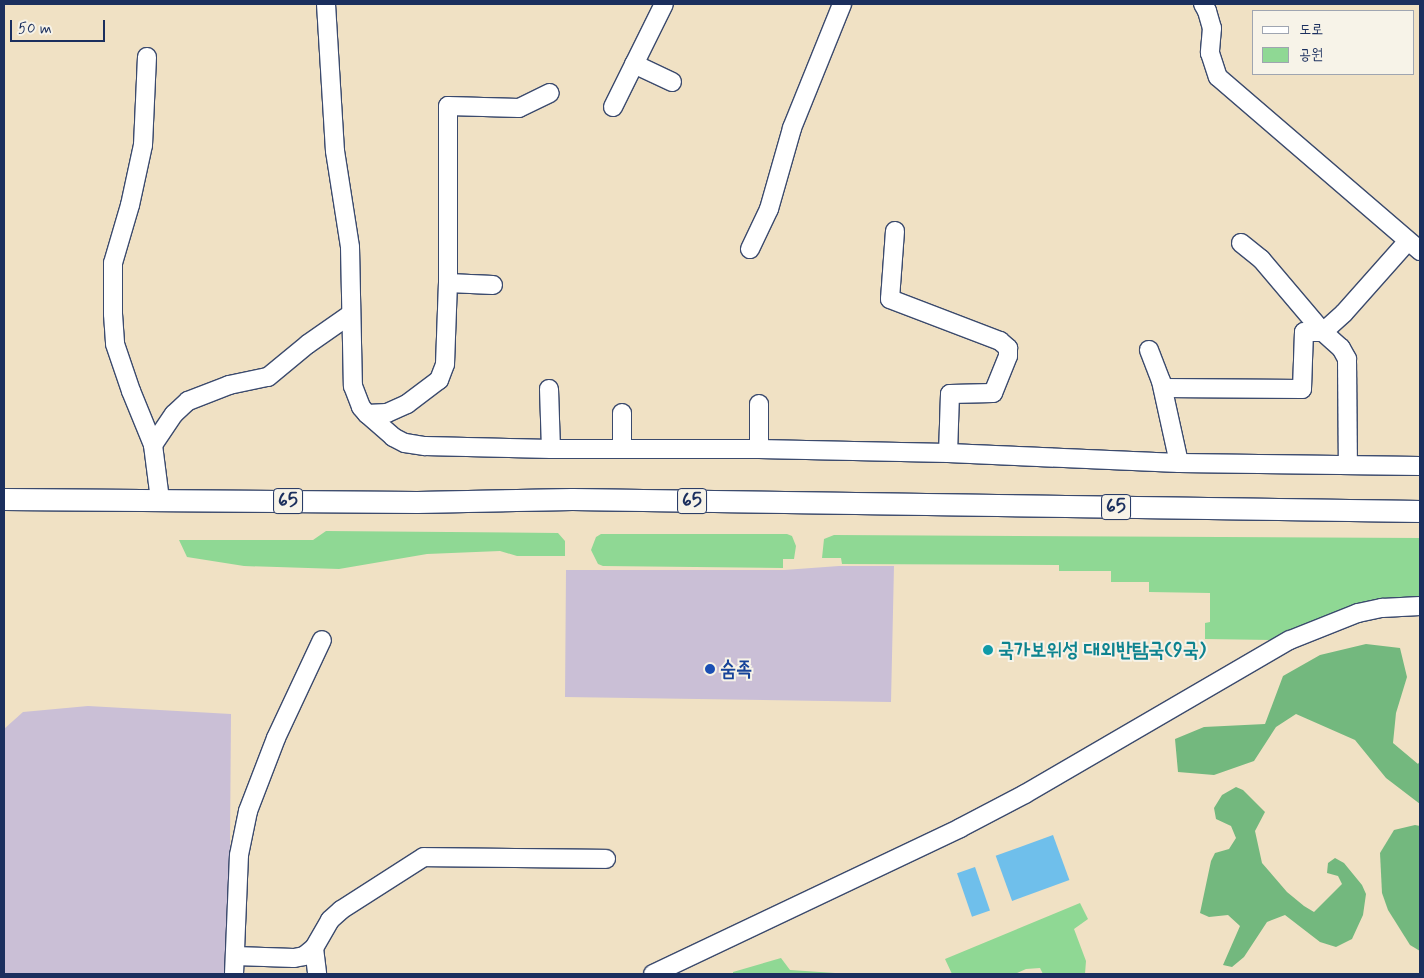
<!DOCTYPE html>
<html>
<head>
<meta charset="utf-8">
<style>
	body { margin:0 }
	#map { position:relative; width:1424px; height:978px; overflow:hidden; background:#f0e1c4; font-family:Mynerve,"Poor Story",sans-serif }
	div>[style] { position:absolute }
	.industrial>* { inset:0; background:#cabfd6 }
	.green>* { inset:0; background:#8fd894 }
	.forest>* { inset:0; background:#73b87e }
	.water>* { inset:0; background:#6fbfeb; transform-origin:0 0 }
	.roads { filter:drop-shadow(1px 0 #3b4a6d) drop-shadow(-1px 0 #3b4a6d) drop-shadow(0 1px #3b4a6d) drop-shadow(0 -1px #3b4a6d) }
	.minor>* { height:18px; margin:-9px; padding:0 9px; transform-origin:9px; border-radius:9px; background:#fff }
	.major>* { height:21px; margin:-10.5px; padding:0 10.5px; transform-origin:10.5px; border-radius:10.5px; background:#fff }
	.dots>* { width:14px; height:14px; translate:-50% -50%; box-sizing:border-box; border:2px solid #f7f3e8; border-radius:50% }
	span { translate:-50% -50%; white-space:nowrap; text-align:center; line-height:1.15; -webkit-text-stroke:4px #f7f3e8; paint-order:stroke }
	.shield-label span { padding:1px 4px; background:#f7f3e8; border:1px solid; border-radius:4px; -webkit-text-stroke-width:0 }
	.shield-label { font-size:19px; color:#1b2f5e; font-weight:700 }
	.culture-label { font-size:20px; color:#0d838f; font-weight:700 }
	.left { translate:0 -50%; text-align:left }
	.transit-label { font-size:20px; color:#164399; font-weight:700 }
	.frame { position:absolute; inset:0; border:5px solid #1b2f5e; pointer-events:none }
	.legend { position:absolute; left:1252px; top:10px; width:162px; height:65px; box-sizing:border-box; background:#f7f3e8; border:1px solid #9fa5b1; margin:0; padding:6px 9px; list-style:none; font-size:15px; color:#1b2f5e }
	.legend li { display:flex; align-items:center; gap:10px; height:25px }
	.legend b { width:25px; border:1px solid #9fa5b1 }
	.scale { position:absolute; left:10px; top:20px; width:95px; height:22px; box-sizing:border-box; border:2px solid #1b2f5e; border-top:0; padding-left:6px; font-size:15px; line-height:18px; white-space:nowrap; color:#1b2f5e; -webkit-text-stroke:4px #f7f3e8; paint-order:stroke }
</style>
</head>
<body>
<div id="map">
	<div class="industrial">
		<i style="clip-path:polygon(839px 566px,894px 566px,891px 702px,565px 697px,566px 570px,784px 570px)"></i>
		<i style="clip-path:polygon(88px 706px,231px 714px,229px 974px,4px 974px,4px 729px,23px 712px)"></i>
	</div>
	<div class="green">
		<i style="clip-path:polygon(326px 531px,558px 533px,565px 541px,565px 556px,517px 556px,500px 551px,427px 554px,339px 569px,244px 566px,187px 557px,179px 540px,313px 540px)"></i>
		<i style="clip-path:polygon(601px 534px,787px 534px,792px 536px,796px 546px,794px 559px,783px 559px,783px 568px,603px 566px,598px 564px,591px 550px,596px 537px)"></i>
		<i style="clip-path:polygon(834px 535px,1420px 538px,1420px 600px,1274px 640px,1205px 639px,1205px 623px,1210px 622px,1210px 593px,1149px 592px,1149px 582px,1111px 582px,1111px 571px,1059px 571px,1059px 565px,842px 564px,841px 558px,822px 558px,824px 539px)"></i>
		<i style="clip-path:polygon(1080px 903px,1088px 919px,1074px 929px,1086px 961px,1085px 974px,1043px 974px,1040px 968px,1026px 969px,1015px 974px,952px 974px,945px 959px)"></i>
		<i style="clip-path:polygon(781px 958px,790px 970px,850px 974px,733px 974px,733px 972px)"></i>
	</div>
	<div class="forest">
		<i style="clip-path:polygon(1366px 644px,1400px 648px,1407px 677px,1396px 713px,1393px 743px,1418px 764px,1420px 761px,1420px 804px,1386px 778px,1355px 740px,1296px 714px,1276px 727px,1254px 761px,1214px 775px,1178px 772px,1175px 739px,1204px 727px,1265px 724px,1283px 676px,1320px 655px)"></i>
		<i style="clip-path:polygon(1236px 787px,1243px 790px,1265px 812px,1255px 831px,1262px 863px,1287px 892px,1304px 906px,1314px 912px,1342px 884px,1338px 876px,1327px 873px,1328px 863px,1335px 858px,1344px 863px,1362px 885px,1366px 894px,1363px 915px,1352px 939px,1336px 947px,1320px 942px,1285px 915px,1267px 922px,1244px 957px,1232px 967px,1223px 965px,1240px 926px,1228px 915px,1209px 917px,1200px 913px,1211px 861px,1215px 853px,1229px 849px,1236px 838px,1231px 826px,1216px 819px,1214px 808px,1222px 795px)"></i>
		<i style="clip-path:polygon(1415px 825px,1420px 826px,1420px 951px,1410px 945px,1388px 910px,1382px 893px,1380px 853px,1394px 830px)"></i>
	</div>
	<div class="water">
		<i style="left:1053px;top:835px;width:48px;height:61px;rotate:70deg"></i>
		<i style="left:975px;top:867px;width:46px;height:19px;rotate:71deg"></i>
	</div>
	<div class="roads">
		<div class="minor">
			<i style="left:326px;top:4px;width:147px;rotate:86.5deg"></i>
			<i style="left:335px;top:151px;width:97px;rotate:81.1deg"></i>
			<i style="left:350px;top:247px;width:139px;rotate:88.8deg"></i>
			<i style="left:353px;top:386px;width:22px;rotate:69deg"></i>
			<i style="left:361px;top:407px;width:9px;rotate:49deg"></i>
			<i style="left:367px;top:414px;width:20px;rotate:-3deg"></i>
			<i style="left:387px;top:413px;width:22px;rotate:-24deg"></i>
			<i style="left:407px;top:404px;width:40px;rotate:-37deg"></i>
			<i style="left:439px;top:380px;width:17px;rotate:-69deg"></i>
			<i style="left:445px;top:364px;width:81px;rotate:-87.9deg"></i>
			<i style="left:448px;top:283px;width:45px;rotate:2.5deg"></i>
			<i style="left:1203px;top:4px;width:8px;rotate:60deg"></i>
			<i style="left:1207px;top:11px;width:18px;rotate:74deg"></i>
			<i style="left:1212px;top:28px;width:25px;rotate:95deg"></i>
			<i style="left:1210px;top:53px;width:25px;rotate:72deg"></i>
			<i style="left:1218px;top:77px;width:267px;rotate:40.7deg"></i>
			<i style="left:147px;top:57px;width:88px;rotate:92.6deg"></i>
			<i style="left:143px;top:145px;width:61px;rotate:102.2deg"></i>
			<i style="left:130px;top:205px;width:60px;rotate:106.3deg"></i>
			<i style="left:113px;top:263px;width:51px;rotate:90deg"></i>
			<i style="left:113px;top:314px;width:30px;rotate:86deg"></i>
			<i style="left:115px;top:344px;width:50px;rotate:71.2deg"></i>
			<i style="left:131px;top:391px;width:58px;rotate:67.8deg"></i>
			<i style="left:153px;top:445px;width:55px;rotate:82.7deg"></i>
			<i style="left:634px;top:64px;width:42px;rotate:25.3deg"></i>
			<i style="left:613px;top:107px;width:115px;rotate:-63.7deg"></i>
			<i style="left:895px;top:231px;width:68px;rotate:94.2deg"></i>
			<i style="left:890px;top:299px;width:118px;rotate:20.9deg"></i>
			<i style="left:1000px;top:341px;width:11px;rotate:41deg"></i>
			<i style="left:1008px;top:348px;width:8px;rotate:90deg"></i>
			<i style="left:1008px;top:356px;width:40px;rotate:112deg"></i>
			<i style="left:993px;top:393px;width:43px;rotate:178.7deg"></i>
			<i style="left:950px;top:394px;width:59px;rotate:91.9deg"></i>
			<i style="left:1241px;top:243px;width:26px;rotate:39deg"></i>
			<i style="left:1261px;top:259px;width:96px;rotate:49.7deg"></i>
			<i style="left:1323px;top:332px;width:28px;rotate:-42deg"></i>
			<i style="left:1344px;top:313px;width:96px;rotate:-48.4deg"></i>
			<i style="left:750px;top:249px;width:44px;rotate:-64.6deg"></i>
			<i style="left:769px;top:209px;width:84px;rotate:-74.1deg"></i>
			<i style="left:792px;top:128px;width:134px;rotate:-68deg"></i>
			<i style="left:448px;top:283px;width:177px;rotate:-90deg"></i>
			<i style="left:448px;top:106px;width:71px;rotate:1.6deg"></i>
			<i style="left:519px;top:108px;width:34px;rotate:-26deg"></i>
			<i style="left:1149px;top:350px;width:33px;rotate:69deg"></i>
			<i style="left:1161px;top:381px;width:84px;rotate:77.6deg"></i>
			<i style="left:1163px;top:388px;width:139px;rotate:0.4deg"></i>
			<i style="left:1302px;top:389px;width:57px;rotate:-88deg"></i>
			<i style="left:1304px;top:332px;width:19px"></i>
			<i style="left:1323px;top:332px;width:24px;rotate:42deg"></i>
			<i style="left:1341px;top:348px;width:13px;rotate:61deg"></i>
			<i style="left:1347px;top:359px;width:105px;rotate:89.5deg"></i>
			<i style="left:549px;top:389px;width:60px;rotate:88.1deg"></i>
			<i style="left:367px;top:414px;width:35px;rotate:41deg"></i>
			<i style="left:393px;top:437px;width:13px;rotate:27deg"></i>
			<i style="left:405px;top:443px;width:20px;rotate:9deg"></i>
			<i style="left:425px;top:446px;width:126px;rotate:1.4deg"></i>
			<i style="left:551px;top:449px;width:208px"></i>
			<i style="left:759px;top:449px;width:189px;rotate:1.2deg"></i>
			<i style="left:948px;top:453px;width:231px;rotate:2.5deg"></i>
			<i style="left:1179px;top:463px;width:241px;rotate:0.7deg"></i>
			<i style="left:153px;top:445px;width:37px;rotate:-56deg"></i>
			<i style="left:174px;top:414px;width:19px;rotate:-43deg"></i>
			<i style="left:188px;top:401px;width:44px;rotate:-21.3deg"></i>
			<i style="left:229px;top:385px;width:40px;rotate:-12deg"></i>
			<i style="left:268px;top:377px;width:52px;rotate:-39.5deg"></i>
			<i style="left:308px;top:344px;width:52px;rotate:-34.9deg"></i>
			<i style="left:622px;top:447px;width:34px;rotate:-90deg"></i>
			<i style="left:759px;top:449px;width:45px;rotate:-90deg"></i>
			<i style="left:314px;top:948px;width:26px;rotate:83deg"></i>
			<i style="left:235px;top:956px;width:59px;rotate:1.9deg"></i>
			<i style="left:294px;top:958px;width:10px;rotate:-11deg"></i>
			<i style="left:304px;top:956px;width:13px;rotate:-39deg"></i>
			<i style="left:314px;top:948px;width:32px;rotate:-60deg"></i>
			<i style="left:330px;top:920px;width:15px;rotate:-42deg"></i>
			<i style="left:341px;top:910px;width:98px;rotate:-32.6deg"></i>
			<i style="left:424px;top:857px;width:182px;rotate:0.6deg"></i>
			<i style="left:234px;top:974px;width:119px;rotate:-87.6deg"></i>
			<i style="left:239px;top:855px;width:45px;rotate:-78.4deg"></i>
			<i style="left:248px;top:811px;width:78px;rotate:-69deg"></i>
			<i style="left:276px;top:738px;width:108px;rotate:-64.9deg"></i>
			<i style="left:653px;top:974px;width:340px;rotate:-25.4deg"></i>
			<i style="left:960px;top:828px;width:73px;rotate:-27.6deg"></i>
			<i style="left:1025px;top:794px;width:306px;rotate:-30.2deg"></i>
			<i style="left:1290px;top:640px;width:73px;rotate:-21.7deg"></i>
			<i style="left:1358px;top:613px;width:25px;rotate:-12deg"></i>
			<i style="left:1382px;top:608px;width:38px;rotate:-3deg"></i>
		</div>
		<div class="major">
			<i style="left:4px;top:499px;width:413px;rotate:0.4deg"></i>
			<i style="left:417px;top:502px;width:155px;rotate:-1.1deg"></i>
			<i style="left:572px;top:499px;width:848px;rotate:0.81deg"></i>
		</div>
	</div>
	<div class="dots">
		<i style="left:988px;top:650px;background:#0f9aa8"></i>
		<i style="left:710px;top:669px;background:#1a4fb4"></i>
	</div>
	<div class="shield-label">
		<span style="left:288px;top:501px">65</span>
		<span style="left:692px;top:501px">65</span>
		<span style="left:1116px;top:507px">65</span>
	</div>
	<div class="culture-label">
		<span class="left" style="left:998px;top:650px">국가보위성 대외반탐국(9국)</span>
	</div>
	<div class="transit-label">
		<span class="left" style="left:720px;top:669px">숨족</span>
	</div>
	<div class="frame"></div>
	<ul class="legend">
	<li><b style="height:6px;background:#fff"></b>도로</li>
	<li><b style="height:14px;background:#8fd894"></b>공원</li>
	</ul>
	<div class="scale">50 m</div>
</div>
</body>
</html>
